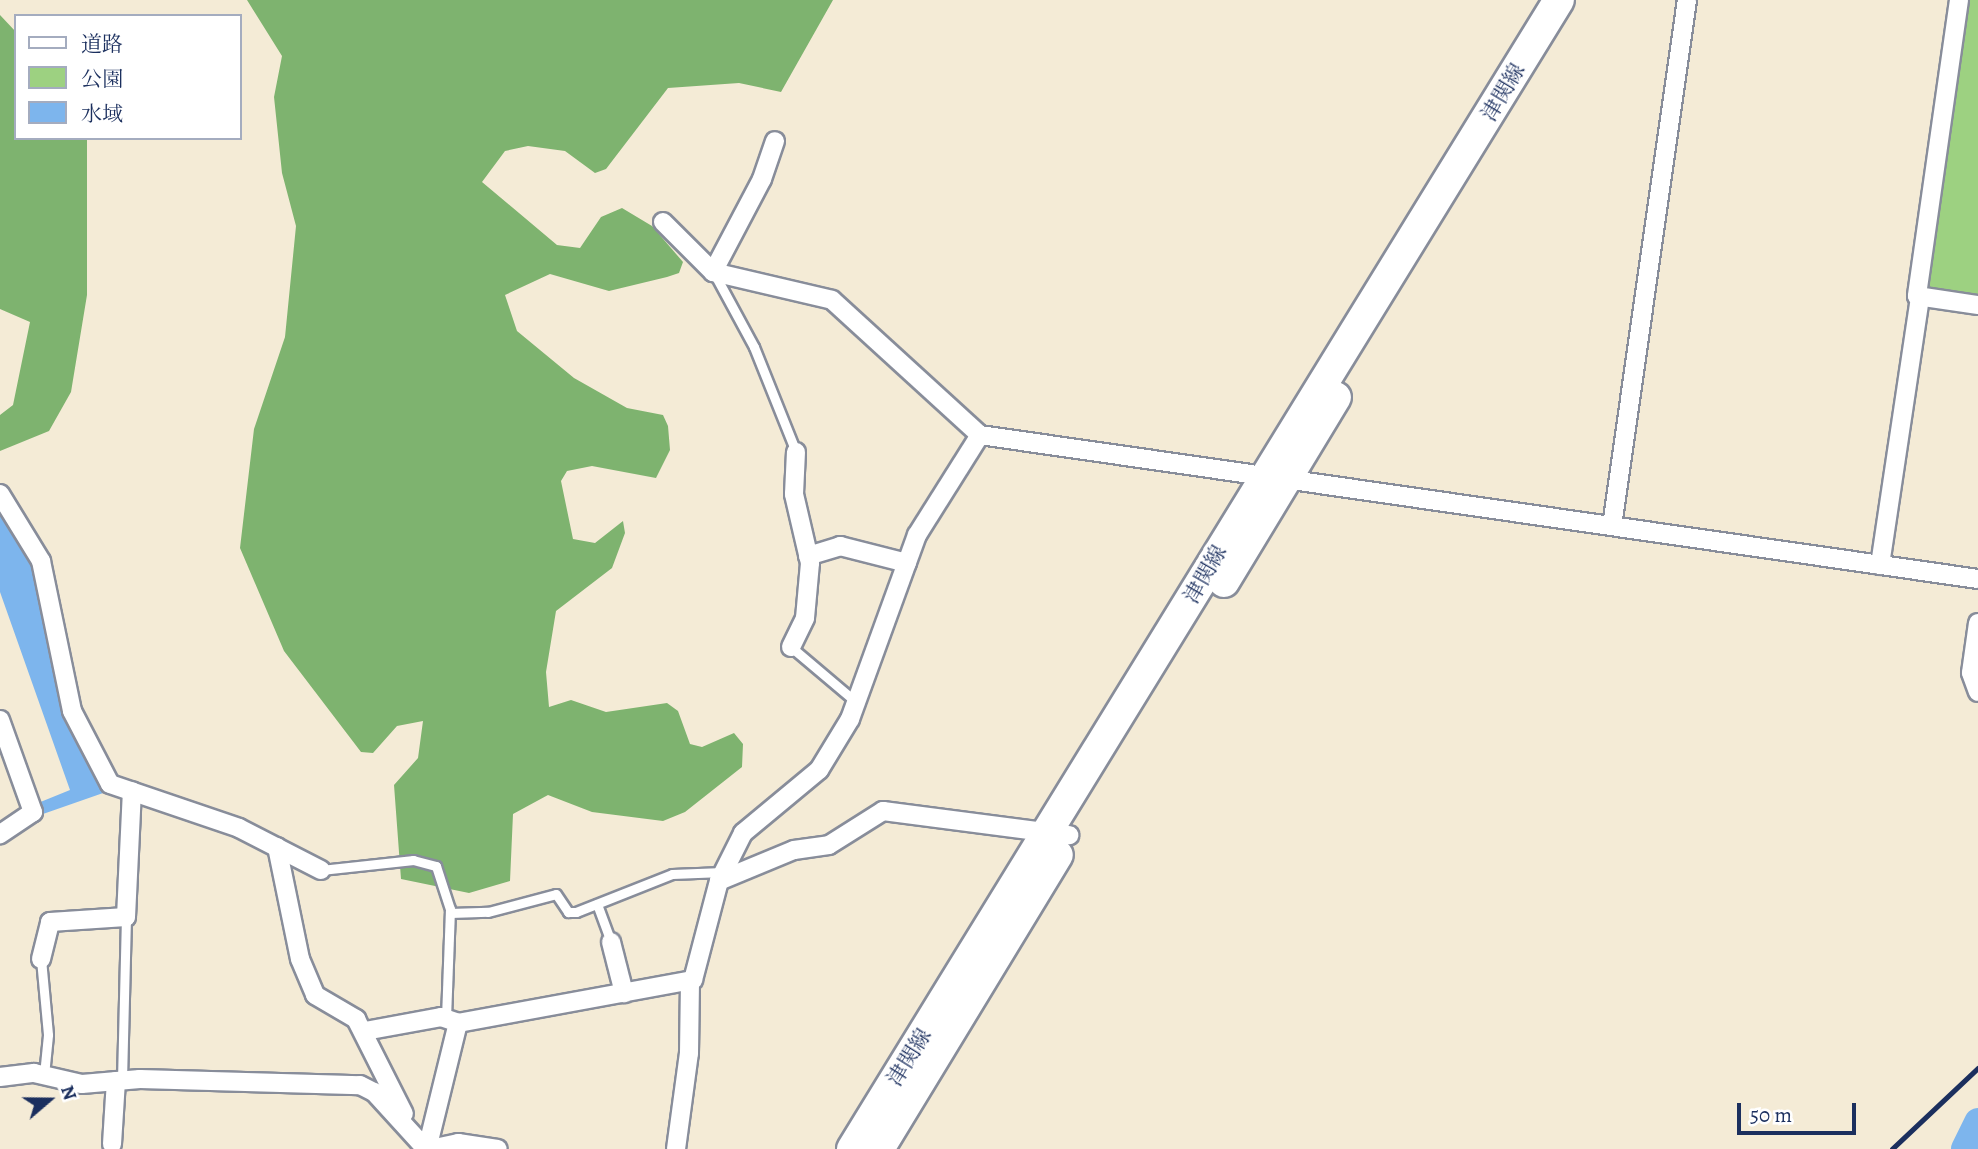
<!DOCTYPE html>
<html>
<head>
<meta charset="utf-8">
<style>
	body { margin:0 }
	#map { position:relative; width:1978px; height:1149px; overflow:hidden; background:#f4ebd6; font-family:Alegreya,"Noto Serif JP",serif }
	div>[style] { position:absolute }
	.green>* { inset:0; background:#9dd181 }
	.forest>* { inset:0; background:#7eb36f }
	.water>* { inset:0; background:#7db5ed }
	.river>* { height:28px; margin:-14px; padding:0 14px; transform-origin:14px; border-radius:14px; background:#7db5ed }
	.roads { filter:drop-shadow(2px 0 #888d9a) drop-shadow(-2px 0 #888d9a) drop-shadow(0 2px #888d9a) drop-shadow(0 -2px #888d9a) }
	.lane>* { height:9px; margin:-4.5px; padding:0 4.5px; transform-origin:4.5px; border-radius:4.5px; background:#fff }
	.street>* { height:18px; margin:-9px; padding:0 9px; transform-origin:9px; border-radius:9px; background:#fff }
	.primary>* { height:30px; margin:-15px; padding:0 15px; transform-origin:15px; border-radius:15px; background:#fff }
	.rail>* { height:4.5px; margin:-2.25px; padding:0 2.25px; transform-origin:2.25px; border-radius:2.25px; background:#1b2f5e }
	span { translate:-50% -50%; white-space:nowrap; text-align:center; line-height:1.15; -webkit-text-stroke:6px #fff; paint-order:stroke }
	.street-label { font-size:21px; color:#1b2f5e }
	.legend { position:absolute; left:14px; top:14px; width:228px; height:126px; box-sizing:border-box; background:#fff; border:2px solid #a4acbf; margin:0; padding:9px 12px; list-style:none; font-size:21px; color:#1b2f5e }
	.legend li { display:flex; align-items:center; gap:14px; height:35px }
	.legend b { width:35px; border:2px solid #a4acbf }
	.north { position:absolute; left:14px; top:1065px; width:70px; height:70px; -webkit-text-stroke:5px #fff; paint-order:stroke; rotate:70deg; font-size:19px; font-weight:700; line-height:28px; text-align:center; color:#1b2f5e }
	.north::after { content:''; display:block; margin:auto; width:24px; height:32px; background:#1b2f5e; clip-path:polygon(50% 0,100% 100%,50% 72%,0 100%) }
	.scale { position:absolute; left:1737px; top:1103px; width:119px; height:32px; box-sizing:border-box; border:4px solid #1b2f5e; border-top:0; padding-left:9px; font-size:21px; line-height:24px; white-space:nowrap; color:#1b2f5e; -webkit-text-stroke:5px #fff; paint-order:stroke }
</style>
</head>
<body>
<div id="map">
	<div class="green">
		<i style="clip-path:polygon(1968px 0,1978px 0,1978px 299px,1935px 293px,1928px 285px)"></i>
	</div>
	<div class="forest">
		<i style="clip-path:polygon(247px 0,833px 0,781px 92px,739px 83px,668px 88px,606px 169px,595px 173px,565px 151px,528px 146px,505px 151px,482px 182px,557px 245px,580px 248px,601px 217px,622px 208px,652px 226px,683px 262px,679px 273px,667px 277px,609px 291px,550px 274px,505px 295px,517px 331px,574px 378px,627px 408px,663px 415px,668px 426px,670px 450px,656px 478px,592px 466px,567px 471px,561px 481px,573px 539px,595px 543px,623px 521px,625px 533px,612px 568px,556px 611px,546px 672px,549px 707px,571px 700px,606px 712px,667px 703px,678px 711px,690px 744px,702px 747px,734px 733px,743px 744px,742px 767px,685px 812px,663px 821px,592px 812px,548px 795px,513px 814px,510px 881px,469px 893px,401px 879px,394px 785px,418px 758px,423px 721px,397px 726px,373px 753px,361px 752px,284px 651px,240px 548px,254px 429px,285px 337px,296px 226px,282px 173px,274px 97px,282px 56px)"></i>
		<i style="clip-path:polygon(0 15px,16px 32px,16px 138px,87px 138px,87px 295px,71px 392px,49px 431px,0 451px,0 415px,13px 405px,30px 322px,0 309px)"></i>
	</div>
	<div class="water">
		<i style="clip-path:polygon(0 508px,39px 577px,65px 714px,106px 792px,43px 814px,38px 803px,70px 790px,0 592px)"></i>
	</div>
	<div class="river">
		<i style="left:1965px;top:1149px;width:30px;rotate:-64deg"></i>
	</div>
	<div class="roads">
		<div class="lane">
			<i style="left:714px;top:273px;width:84px;rotate:61.6deg"></i>
			<i style="left:754px;top:347px;width:113px;rotate:68.2deg"></i>
			<i style="left:791px;top:647px;width:85px;rotate:40.2deg"></i>
			<i style="left:321px;top:870px;width:93px;rotate:-6.2deg"></i>
			<i style="left:413px;top:860px;width:24px;rotate:15deg"></i>
			<i style="left:436px;top:866px;width:45px;rotate:72deg"></i>
			<i style="left:450px;top:909px;width:109px;rotate:92.1deg"></i>
			<i style="left:597px;top:904px;width:40px;rotate:69.8deg"></i>
			<i style="left:450px;top:913px;width:38px;rotate:-2deg"></i>
			<i style="left:488px;top:912px;width:70px;rotate:-14.8deg"></i>
			<i style="left:556px;top:894px;width:22px;rotate:56deg"></i>
			<i style="left:568px;top:912px;width:8px"></i>
			<i style="left:576px;top:912px;width:103px;rotate:-21.6deg"></i>
			<i style="left:672px;top:874px;width:51px;rotate:-2.2deg"></i>
			<i style="left:41px;top:959px;width:76px;rotate:84.7deg"></i>
			<i style="left:48px;top:1035px;width:40px;rotate:95.7deg"></i>
			<i style="left:122px;top:1080px;width:163px;rotate:-88.6deg"></i>
		</div>
		<div class="street">
			<i style="left:1959px;top:0;width:299px;rotate:98.1deg"></i>
			<i style="left:1917px;top:296px;width:62px;rotate:8.4deg"></i>
			<i style="left:663px;top:222px;width:71px;rotate:45deg"></i>
			<i style="left:713px;top:272px;width:122px;rotate:13.2deg"></i>
			<i style="left:832px;top:300px;width:200px;rotate:42.4deg"></i>
			<i style="left:980px;top:435px;width:1008px;rotate:8.21deg"></i>
			<i style="left:713px;top:272px;width:105px;rotate:-62.2deg"></i>
			<i style="left:762px;top:179px;width:40px;rotate:-71.1deg"></i>
			<i style="left:0;top:494px;width:79px;rotate:58.5deg"></i>
			<i style="left:41px;top:561px;width:153px;rotate:78.3deg"></i>
			<i style="left:72px;top:711px;width:82px;rotate:62.5deg"></i>
			<i style="left:110px;top:784px;width:136px;rotate:18.8deg"></i>
			<i style="left:239px;top:828px;width:92px;rotate:27.1deg"></i>
			<i style="left:1612px;top:526px;width:531px;rotate:-81.89deg"></i>
			<i style="left:808px;top:556px;width:34px;rotate:-17deg"></i>
			<i style="left:840px;top:546px;width:69px;rotate:14.2deg"></i>
			<i style="left:1880px;top:565px;width:272px;rotate:-81.5deg"></i>
			<i style="left:1978px;top:623px;width:50px;rotate:98deg"></i>
			<i style="left:1971px;top:673px;width:20px;rotate:70deg"></i>
			<i style="left:791px;top:647px;width:32px;rotate:-64deg"></i>
			<i style="left:805px;top:618px;width:55px;rotate:-84.8deg"></i>
			<i style="left:810px;top:563px;width:71px;rotate:-103.1deg"></i>
			<i style="left:794px;top:494px;width:42px;rotate:-87.3deg"></i>
			<i style="left:0;top:720px;width:98px;rotate:70.3deg"></i>
			<i style="left:33px;top:812px;width:40px;rotate:146deg"></i>
			<i style="left:277px;top:847px;width:114px;rotate:78.4deg"></i>
			<i style="left:300px;top:959px;width:39px;rotate:67deg"></i>
			<i style="left:315px;top:995px;width:48px;rotate:30.3deg"></i>
			<i style="left:356px;top:1019px;width:106px;rotate:63.2deg"></i>
			<i style="left:719px;top:881px;width:81px;rotate:-22.5deg"></i>
			<i style="left:794px;top:850px;width:35px;rotate:-8deg"></i>
			<i style="left:829px;top:845px;width:64px;rotate:-32.2deg"></i>
			<i style="left:883px;top:811px;width:188px;rotate:7.4deg"></i>
			<i style="left:611px;top:942px;width:53px;rotate:75.7deg"></i>
			<i style="left:41px;top:959px;width:38px;rotate:-76deg"></i>
			<i style="left:50px;top:922px;width:76px;rotate:-3.8deg"></i>
			<i style="left:126px;top:917px;width:126px;rotate:-87.3deg"></i>
			<i style="left:365px;top:1031px;width:77px;rotate:-10.4deg"></i>
			<i style="left:441px;top:1017px;width:18px;rotate:19deg"></i>
			<i style="left:0;top:1077px;width:34px;rotate:-7deg"></i>
			<i style="left:34px;top:1073px;width:49px;rotate:12.9deg"></i>
			<i style="left:82px;top:1084px;width:58px;rotate:-4.9deg"></i>
			<i style="left:140px;top:1079px;width:220px;rotate:1.6deg"></i>
			<i style="left:360px;top:1085px;width:16px;rotate:27deg"></i>
			<i style="left:374px;top:1092px;width:77px;rotate:47.6deg"></i>
			<i style="left:112px;top:1144px;width:63px;rotate:-86.4deg"></i>
			<i style="left:427px;top:1149px;width:130px;rotate:-76.2deg"></i>
			<i style="left:458px;top:1023px;width:239px;rotate:-10.4deg"></i>
			<i style="left:693px;top:980px;width:102px;rotate:-75.3deg"></i>
			<i style="left:719px;top:881px;width:54px;rotate:-63.4deg"></i>
			<i style="left:743px;top:833px;width:99px;rotate:-39.7deg"></i>
			<i style="left:819px;top:770px;width:60px;rotate:-58.7deg"></i>
			<i style="left:850px;top:719px;width:196px;rotate:-70deg"></i>
			<i style="left:917px;top:535px;width:118px;rotate:-57.8deg"></i>
			<i style="left:430px;top:1149px;width:29px;rotate:-12deg"></i>
			<i style="left:458px;top:1143px;width:40px;rotate:8.5deg"></i>
			<i style="left:676px;top:1149px;width:97px;rotate:-82.3deg"></i>
			<i style="left:689px;top:1053px;width:71px;rotate:-89.2deg"></i>
		</div>
		<div class="primary">
			<i style="left:1224px;top:582px;width:216px;rotate:-58.8deg"></i>
			<i style="left:852px;top:1149px;width:1349px;rotate:-58.4deg"></i>
			<i style="left:879px;top:1149px;width:344px;rotate:-58.7deg"></i>
		</div>
	</div>
	<div class="rail">
		<i style="left:1892px;top:1149px;width:118px;rotate:-43.3deg"></i>
	</div>
	<div class="street-label">
		<span style="left:1503px;top:92px;rotate:-59deg">津関線</span>
		<span style="left:1205px;top:574px;rotate:-60deg">津関線</span>
		<span style="left:909px;top:1057px;rotate:-58deg">津関線</span>
	</div>
	<ul class="legend">
	<li><b style="height:9px;background:#fff"></b>道路</li>
	<li><b style="height:19px;background:#9dd181"></b>公園</li>
	<li><b style="height:19px;background:#7db5ed"></b>水域</li>
	</ul>
	<div class="north">N</div>
	<div class="scale">50 m</div>
</div>
</body>
</html>
